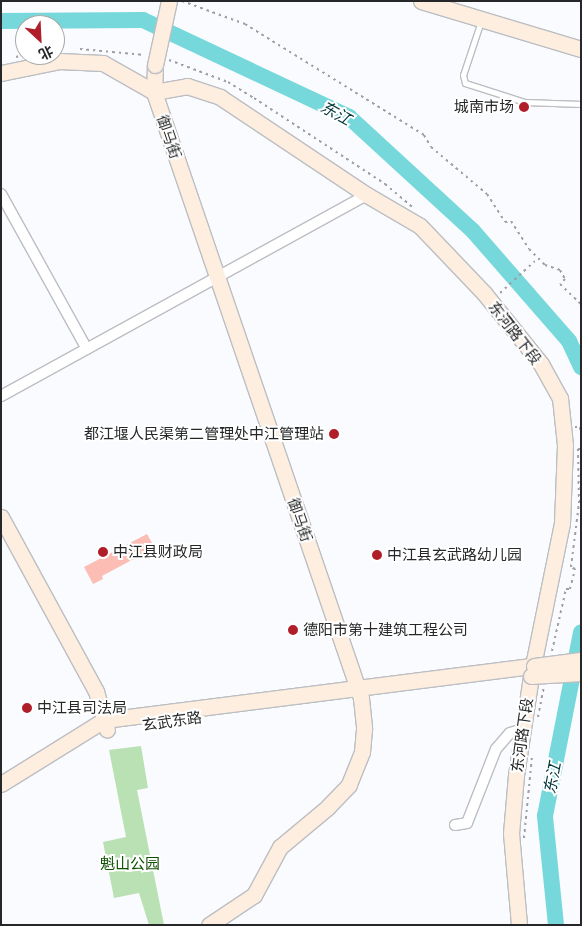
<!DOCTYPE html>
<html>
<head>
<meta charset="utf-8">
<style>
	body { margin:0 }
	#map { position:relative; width:582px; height:926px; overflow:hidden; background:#f9fbff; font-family:"Asap Condensed","Noto Sans SC",sans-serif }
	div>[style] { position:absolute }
	.green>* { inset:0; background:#b9e1b3 }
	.river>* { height:16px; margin:-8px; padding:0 8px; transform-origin:8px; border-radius:8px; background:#76d8db }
	.building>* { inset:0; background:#fbbdb4 }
	.path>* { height:2px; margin-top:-1px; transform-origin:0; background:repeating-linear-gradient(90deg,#9d9fa2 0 2.5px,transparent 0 6.5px) }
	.roads { filter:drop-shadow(1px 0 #bcbec2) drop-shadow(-1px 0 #bcbec2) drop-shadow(0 1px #bcbec2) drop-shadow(0 -1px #bcbec2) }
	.lane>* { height:5px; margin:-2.5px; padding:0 2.5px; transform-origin:2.5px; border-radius:2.5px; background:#fff }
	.street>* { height:10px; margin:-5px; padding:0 5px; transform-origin:5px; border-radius:5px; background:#fff }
	.secondary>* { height:15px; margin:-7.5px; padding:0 7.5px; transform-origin:7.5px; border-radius:7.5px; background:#fdeee0 }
	.bridges { filter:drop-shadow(1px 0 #bcbec2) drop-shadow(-1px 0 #bcbec2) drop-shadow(0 1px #bcbec2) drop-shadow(0 -1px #bcbec2) }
	.secondary-bridge>* { height:15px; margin:-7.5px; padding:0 7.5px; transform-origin:7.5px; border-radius:7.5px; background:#fdeee0 }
	.dots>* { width:14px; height:14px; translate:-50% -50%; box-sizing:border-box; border:2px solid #fff; border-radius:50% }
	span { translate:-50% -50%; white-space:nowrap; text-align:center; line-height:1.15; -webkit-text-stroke:4px #fff; paint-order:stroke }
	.poi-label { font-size:15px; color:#262728 }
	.right { translate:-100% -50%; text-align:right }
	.left { translate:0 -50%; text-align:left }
	.street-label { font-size:15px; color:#262728 }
	.park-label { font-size:15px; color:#0e5002 }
	.water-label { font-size:16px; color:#033537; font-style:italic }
	.frame { position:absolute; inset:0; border:2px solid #262728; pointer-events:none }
	.north { position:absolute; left:15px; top:15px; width:50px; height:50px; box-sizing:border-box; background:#fff; border:1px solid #a8a9a9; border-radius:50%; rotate:155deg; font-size:14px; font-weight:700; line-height:20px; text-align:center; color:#262728 }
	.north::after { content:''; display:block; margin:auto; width:18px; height:22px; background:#b01e29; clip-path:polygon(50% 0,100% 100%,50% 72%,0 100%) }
</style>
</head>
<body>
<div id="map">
	<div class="green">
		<i style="clip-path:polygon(141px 746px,148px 788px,137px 790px,164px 925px,149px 925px,139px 893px,114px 898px,103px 842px,126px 837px,109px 750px)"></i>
	</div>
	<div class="river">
		<i style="left:1px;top:21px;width:142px;rotate:-0.4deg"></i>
		<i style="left:143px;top:20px;width:228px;rotate:25.2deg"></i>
		<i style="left:349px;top:117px;width:168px;rotate:42.6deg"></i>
		<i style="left:473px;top:231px;width:146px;rotate:48.9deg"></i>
		<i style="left:569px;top:341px;width:29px;rotate:65deg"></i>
		<i style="left:556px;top:925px;width:110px;rotate:-95.8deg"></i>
		<i style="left:545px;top:816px;width:187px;rotate:-78.9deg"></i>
	</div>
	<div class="building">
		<i style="clip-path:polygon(147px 534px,156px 550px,146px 555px,145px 553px,102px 576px,103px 579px,93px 584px,84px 567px)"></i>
	</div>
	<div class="path">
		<i style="left:182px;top:1px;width:67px;rotate:20.1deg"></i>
		<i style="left:245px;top:24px;width:211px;rotate:31.8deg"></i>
		<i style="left:424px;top:135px;width:14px;rotate:60deg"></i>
		<i style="left:431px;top:147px;width:73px;rotate:40deg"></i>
		<i style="left:487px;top:194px;width:33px;rotate:57deg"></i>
		<i style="left:505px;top:222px;width:6px;rotate:-9deg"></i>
		<i style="left:511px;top:221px;width:33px;rotate:57deg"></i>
		<i style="left:529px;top:249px;width:23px;rotate:45deg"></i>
		<i style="left:545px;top:265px;width:16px;rotate:18deg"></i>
		<i style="left:560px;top:270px;width:10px;rotate:61deg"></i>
		<i style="left:565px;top:279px;width:7px;rotate:135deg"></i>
		<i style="left:560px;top:284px;width:29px;rotate:44deg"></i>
		<i style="left:80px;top:49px;width:65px;rotate:5.3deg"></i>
		<i style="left:16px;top:57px;width:9px;rotate:-18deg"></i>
		<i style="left:169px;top:60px;width:63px;rotate:20.4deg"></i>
		<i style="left:228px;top:82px;width:31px;rotate:32deg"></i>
		<i style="left:254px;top:98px;width:157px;rotate:33.3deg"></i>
		<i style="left:385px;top:184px;width:38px;rotate:40deg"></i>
		<i style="left:500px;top:293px;width:47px;rotate:-42.4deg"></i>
		<i style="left:575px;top:427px;width:5px"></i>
		<i style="left:580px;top:427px;width:7px;rotate:82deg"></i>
		<i style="left:552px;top:651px;width:64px;rotate:-77.3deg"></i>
		<i style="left:566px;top:589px;width:4px"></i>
		<i style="left:570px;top:589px;width:21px;rotate:-76deg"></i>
		<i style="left:575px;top:569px;width:4px;rotate:-153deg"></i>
		<i style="left:571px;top:567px;width:64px;rotate:-82.9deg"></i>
		<i style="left:579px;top:503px;width:54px;rotate:-91.1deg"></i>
		<i style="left:578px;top:449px;width:3px"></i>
		<i style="left:538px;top:717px;width:31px;rotate:-79deg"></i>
		<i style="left:581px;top:793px;width:78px;rotate:90deg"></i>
		<i style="left:524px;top:838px;width:82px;rotate:-84.4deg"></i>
	</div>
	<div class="roads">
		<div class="lane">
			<i style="left:481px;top:21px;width:57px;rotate:108.4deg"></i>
			<i style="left:463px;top:75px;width:8px;rotate:76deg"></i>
			<i style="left:465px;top:83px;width:63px;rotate:17.6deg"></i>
			<i style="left:525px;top:102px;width:56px;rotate:2deg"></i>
		</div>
		<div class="street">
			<i style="left:1px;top:194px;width:177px;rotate:61deg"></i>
			<i style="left:1px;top:396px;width:418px;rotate:-28.8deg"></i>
			<i style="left:455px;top:825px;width:12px;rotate:-9deg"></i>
			<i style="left:467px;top:823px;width:79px;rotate:-68.6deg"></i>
			<i style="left:496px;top:749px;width:21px;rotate:-49deg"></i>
			<i style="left:510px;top:733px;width:14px;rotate:-17deg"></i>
		</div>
		<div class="secondary">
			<i style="left:421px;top:1px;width:167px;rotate:16.7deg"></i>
			<i style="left:155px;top:65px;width:27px;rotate:92deg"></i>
			<i style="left:154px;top:92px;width:640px;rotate:71.14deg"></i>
			<i style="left:361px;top:698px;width:31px;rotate:84deg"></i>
			<i style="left:364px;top:729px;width:23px;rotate:95deg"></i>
			<i style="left:362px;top:752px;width:35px;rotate:112deg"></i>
			<i style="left:349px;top:785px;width:30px;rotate:134deg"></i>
			<i style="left:328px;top:807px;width:62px;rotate:140.2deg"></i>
			<i style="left:280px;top:847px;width:55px;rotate:118.4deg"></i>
			<i style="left:254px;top:895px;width:54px;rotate:146.3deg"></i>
			<i style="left:1px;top:73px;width:59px;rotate:-11.7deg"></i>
			<i style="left:59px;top:61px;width:44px;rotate:2.6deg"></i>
			<i style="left:103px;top:63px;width:59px;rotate:29.6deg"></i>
			<i style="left:154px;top:92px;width:34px;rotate:-10deg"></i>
			<i style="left:187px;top:86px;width:35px;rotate:18deg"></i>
			<i style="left:220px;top:97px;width:177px;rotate:33.7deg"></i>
			<i style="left:367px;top:195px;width:61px;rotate:30.3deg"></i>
			<i style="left:420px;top:226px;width:93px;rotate:46.3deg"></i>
			<i style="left:484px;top:293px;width:91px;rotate:51.2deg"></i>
			<i style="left:541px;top:364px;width:39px;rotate:61deg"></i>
			<i style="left:560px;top:398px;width:47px;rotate:83.9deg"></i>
			<i style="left:565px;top:445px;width:78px;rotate:92.2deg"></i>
			<i style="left:562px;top:523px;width:156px;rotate:101.5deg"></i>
			<i style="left:531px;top:676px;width:100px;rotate:98.6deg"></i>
			<i style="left:516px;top:775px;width:58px;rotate:94.9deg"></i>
			<i style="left:511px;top:833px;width:92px;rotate:85deg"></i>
			<i style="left:1px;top:517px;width:198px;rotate:61.4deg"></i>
			<i style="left:96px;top:691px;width:40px;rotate:74deg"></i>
			<i style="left:1px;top:784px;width:121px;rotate:-31.9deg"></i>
			<i style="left:104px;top:720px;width:433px;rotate:-7.2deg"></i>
		</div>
	</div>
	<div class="bridges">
		<div class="secondary-bridge">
			<i style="left:155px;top:65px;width:66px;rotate:-77.7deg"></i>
			<i style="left:534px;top:666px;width:47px;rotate:-7.3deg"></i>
			<i style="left:531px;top:676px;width:50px;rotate:-3.4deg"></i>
		</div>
	</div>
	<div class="dots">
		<i style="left:524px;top:107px;background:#b01e29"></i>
		<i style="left:334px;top:434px;background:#b01e29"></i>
		<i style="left:103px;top:552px;background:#b01e29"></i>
		<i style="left:377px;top:555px;background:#b01e29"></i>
		<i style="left:293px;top:630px;background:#b01e29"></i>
		<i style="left:27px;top:708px;background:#b01e29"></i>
	</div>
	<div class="poi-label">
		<span class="right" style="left:514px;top:107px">城南市场</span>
		<span class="right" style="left:324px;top:434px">都江堰人民渠第二管理处中江管理站</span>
		<span class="left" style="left:113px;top:552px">中江县财政局</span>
		<span class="left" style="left:387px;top:555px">中江县玄武路幼儿园</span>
		<span class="left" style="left:303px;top:630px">德阳市第十建筑工程公司</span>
		<span class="left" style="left:37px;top:708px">中江县司法局</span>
	</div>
	<div class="street-label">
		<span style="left:169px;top:137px;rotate:71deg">御马街</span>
		<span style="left:515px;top:333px;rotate:52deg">东河路下段</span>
		<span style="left:300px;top:520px;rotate:71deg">御马街</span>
		<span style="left:172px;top:721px;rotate:-8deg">玄武东路</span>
		<span style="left:522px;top:735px;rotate:-82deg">东河路下段</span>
	</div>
	<div class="park-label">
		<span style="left:130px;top:864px">魁山公园</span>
	</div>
	<div class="water-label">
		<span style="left:336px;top:113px;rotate:29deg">东江</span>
		<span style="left:552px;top:778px;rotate:-79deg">东江</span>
	</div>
	<div class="frame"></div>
	<div class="north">北</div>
</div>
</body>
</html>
